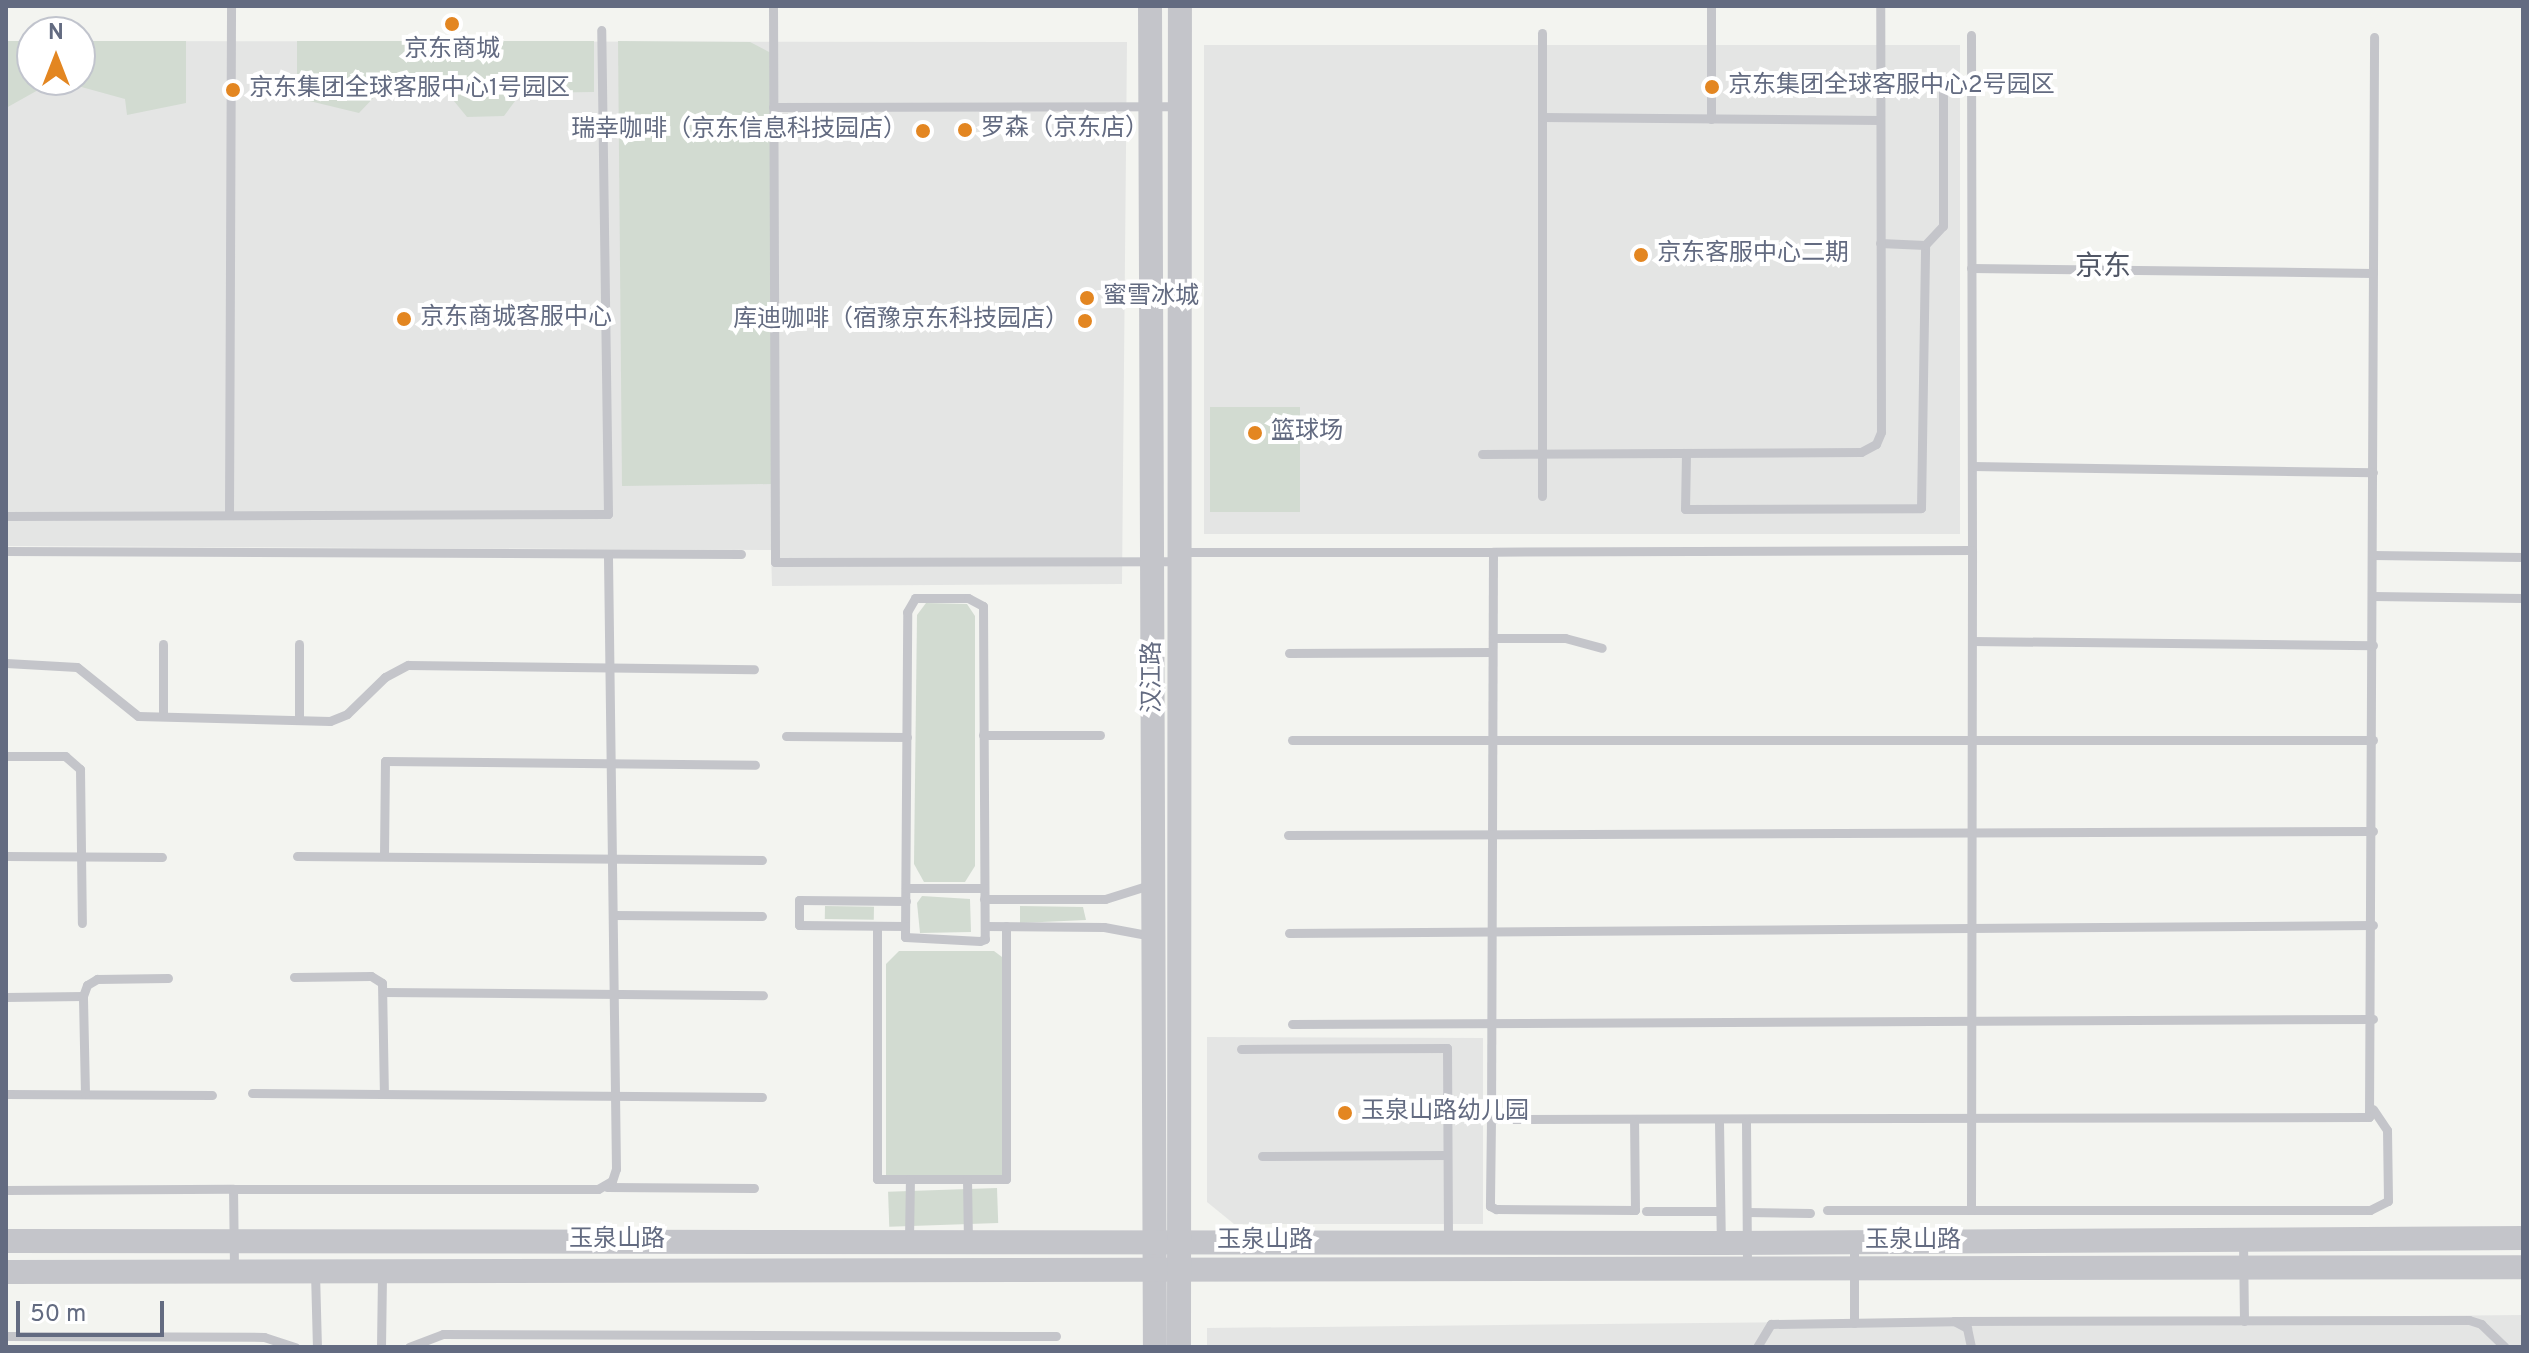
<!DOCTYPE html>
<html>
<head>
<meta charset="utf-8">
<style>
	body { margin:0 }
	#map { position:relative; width:2529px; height:1353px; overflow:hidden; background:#f3f4f0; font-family:Overpass,"Noto Sans SC",sans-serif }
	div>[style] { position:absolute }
	.built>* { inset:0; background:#e4e5e4; transform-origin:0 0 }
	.green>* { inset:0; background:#d2dbd1; transform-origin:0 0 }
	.service>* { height:9px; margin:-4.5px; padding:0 4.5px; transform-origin:4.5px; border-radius:4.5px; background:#c4c5ca }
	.tertiary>* { height:24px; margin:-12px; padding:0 12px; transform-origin:12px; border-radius:12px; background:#c4c5ca }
	.dots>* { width:22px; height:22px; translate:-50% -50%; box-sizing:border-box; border:4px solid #fff; border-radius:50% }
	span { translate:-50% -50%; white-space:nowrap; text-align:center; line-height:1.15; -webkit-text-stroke:8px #fff; paint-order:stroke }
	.poi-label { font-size:24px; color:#636b81 }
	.left { translate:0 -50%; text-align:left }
	.right { translate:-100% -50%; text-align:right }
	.street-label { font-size:24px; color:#636b81 }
	.quarter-label { font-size:28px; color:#515766 }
	.frame { position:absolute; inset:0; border:8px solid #636b81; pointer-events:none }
	.north { position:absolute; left:16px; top:16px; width:80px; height:80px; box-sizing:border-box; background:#fff; border:2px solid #c1c4cd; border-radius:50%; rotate:0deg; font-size:22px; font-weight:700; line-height:32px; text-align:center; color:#636b81 }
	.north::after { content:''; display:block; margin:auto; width:28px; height:36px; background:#e38621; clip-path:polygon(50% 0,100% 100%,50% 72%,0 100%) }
	.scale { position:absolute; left:16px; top:1301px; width:148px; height:36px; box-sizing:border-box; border:4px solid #636b81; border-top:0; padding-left:10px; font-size:24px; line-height:28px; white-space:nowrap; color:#636b81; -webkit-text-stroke:6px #fff; paint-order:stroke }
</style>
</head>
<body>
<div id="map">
	<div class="built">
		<i style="clip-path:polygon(6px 41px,32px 41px,32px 80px,80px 80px,80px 41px,1127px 42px,1122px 584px,772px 586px,771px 550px,6px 546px)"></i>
		<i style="left:1204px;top:45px;width:756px;height:489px"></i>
		<i style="clip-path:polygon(1207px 1037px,1483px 1038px,1483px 1224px,1234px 1224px,1207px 1202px)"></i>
		<i style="clip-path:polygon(2523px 1315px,2523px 1347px,1207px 1347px,1207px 1328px)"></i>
	</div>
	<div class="green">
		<i style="clip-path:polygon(6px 41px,32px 41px,32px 80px,56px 80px,6px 108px)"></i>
		<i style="clip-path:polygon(80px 41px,186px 41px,186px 103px,127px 115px,125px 99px,56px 80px,80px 80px)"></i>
		<i style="clip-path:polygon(297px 41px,594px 41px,594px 92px,521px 93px,504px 116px,467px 117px,449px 95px,379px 92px,359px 113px,297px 98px)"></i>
		<i style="clip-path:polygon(618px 41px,750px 42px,771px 53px,772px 484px,622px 486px)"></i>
		<i style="left:1210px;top:407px;width:90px;height:105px"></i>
		<i style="clip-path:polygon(926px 603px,967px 604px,975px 616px,975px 866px,965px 882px,924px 882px,914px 864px,917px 615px)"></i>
		<i style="clip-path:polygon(922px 896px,970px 899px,971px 932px,920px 933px,917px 903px)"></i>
		<i style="left:825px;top:906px;width:49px;height:13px;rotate:1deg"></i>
		<i style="clip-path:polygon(1020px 906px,1083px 907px,1086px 920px,1020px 923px)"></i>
		<i style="clip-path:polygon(899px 951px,994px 951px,1002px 957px,1002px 1175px,886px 1176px,886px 964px)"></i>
		<i style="left:997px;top:1188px;width:35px;height:109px;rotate:88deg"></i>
	</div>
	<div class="service">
		<i style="left:773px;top:6px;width:556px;rotate:89.79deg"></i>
		<i style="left:775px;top:562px;width:402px;rotate:-0.1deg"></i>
		<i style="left:1711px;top:6px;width:113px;rotate:90deg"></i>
		<i style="left:1542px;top:33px;width:463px;rotate:90deg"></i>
		<i style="left:1971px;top:35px;width:515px;rotate:89.89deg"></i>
		<i style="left:1972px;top:550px;width:479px;rotate:179.8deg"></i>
		<i style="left:1493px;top:552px;width:567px;rotate:90.2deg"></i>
		<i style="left:1491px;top:1119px;width:878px;rotate:-0.13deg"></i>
		<i style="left:2369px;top:1117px;width:1080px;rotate:-89.73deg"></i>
		<i style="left:773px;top:107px;width:405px;rotate:-0.1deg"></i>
		<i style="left:1542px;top:117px;width:338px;rotate:0.5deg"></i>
		<i style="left:1925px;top:245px;width:26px;rotate:-47deg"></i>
		<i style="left:1943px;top:226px;width:139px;rotate:-90deg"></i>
		<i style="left:1971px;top:268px;width:402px;rotate:0.7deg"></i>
		<i style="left:1686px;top:453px;width:56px;rotate:91deg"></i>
		<i style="left:1685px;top:509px;width:236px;rotate:-0.2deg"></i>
		<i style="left:1921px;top:508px;width:263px;rotate:-89.1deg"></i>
		<i style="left:1925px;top:245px;width:45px;rotate:-177.5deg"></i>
		<i style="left:1482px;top:454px;width:379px;rotate:-0.3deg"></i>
		<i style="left:1861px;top:452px;width:17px;rotate:-28deg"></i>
		<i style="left:1876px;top:444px;width:13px;rotate:-67deg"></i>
		<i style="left:1881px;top:432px;width:426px;rotate:-90.1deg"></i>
		<i style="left:1972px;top:466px;width:401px;rotate:0.9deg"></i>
		<i style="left:229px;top:515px;width:509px;rotate:-89.77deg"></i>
		<i style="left:6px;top:516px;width:602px;rotate:-0.19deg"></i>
		<i style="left:608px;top:514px;width:484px;rotate:-90.8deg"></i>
		<i style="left:6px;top:551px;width:735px;rotate:0.23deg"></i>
		<i style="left:1180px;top:552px;width:313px"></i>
		<i style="left:2373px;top:555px;width:150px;rotate:0.8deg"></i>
		<i style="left:2373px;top:596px;width:150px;rotate:0.8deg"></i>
		<i style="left:915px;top:598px;width:53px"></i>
		<i style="left:968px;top:598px;width:17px;rotate:28deg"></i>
		<i style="left:983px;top:606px;width:333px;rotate:89.7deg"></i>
		<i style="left:985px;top:939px;width:5px;rotate:158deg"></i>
		<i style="left:980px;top:941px;width:75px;rotate:-176.9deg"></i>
		<i style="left:905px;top:937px;width:325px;rotate:-89.6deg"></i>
		<i style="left:907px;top:612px;width:16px;rotate:-60deg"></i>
		<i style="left:1493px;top:638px;width:72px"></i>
		<i style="left:1565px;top:638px;width:38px;rotate:15deg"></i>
		<i style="left:1972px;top:641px;width:401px;rotate:0.6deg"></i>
		<i style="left:163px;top:644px;width:72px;rotate:90deg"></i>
		<i style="left:1289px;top:653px;width:203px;rotate:-0.3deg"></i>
		<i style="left:6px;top:663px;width:71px;rotate:3.2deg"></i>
		<i style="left:77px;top:667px;width:78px;rotate:38.8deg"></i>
		<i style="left:138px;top:716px;width:192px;rotate:1.5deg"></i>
		<i style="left:330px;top:721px;width:18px;rotate:-22deg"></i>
		<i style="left:347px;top:714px;width:53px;rotate:-44.2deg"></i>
		<i style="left:385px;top:677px;width:26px;rotate:-28deg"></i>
		<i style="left:408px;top:665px;width:346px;rotate:0.7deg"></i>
		<i style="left:299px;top:720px;width:76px;rotate:-90deg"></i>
		<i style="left:983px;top:735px;width:117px"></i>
		<i style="left:786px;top:736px;width:121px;rotate:0.5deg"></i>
		<i style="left:1292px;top:740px;width:1081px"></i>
		<i style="left:6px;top:756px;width:59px"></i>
		<i style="left:65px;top:756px;width:20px;rotate:41deg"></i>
		<i style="left:80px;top:769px;width:154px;rotate:89.3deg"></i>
		<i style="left:1288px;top:835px;width:1085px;rotate:-0.21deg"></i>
		<i style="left:6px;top:856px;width:156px;rotate:0.4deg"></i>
		<i style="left:297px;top:856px;width:465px;rotate:0.5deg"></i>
		<i style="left:384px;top:856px;width:95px;rotate:-89.4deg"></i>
		<i style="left:385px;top:761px;width:370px;rotate:0.6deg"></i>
		<i style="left:906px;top:888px;width:78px"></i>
		<i style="left:984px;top:899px;width:121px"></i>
		<i style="left:1105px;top:899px;width:50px;rotate:-17.4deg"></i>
		<i style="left:613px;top:915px;width:149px;rotate:0.4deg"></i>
		<i style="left:877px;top:926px;width:253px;rotate:90deg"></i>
		<i style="left:877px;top:1179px;width:129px"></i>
		<i style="left:1006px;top:1179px;width:253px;rotate:-90deg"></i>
		<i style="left:905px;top:926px;width:106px;rotate:-179.5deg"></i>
		<i style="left:799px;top:925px;width:25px;rotate:-90deg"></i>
		<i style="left:799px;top:900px;width:107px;rotate:0.5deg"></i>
		<i style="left:985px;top:926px;width:119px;rotate:0.5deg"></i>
		<i style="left:1104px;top:927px;width:49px;rotate:10.6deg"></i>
		<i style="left:1289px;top:933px;width:1084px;rotate:-0.42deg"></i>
		<i style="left:294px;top:977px;width:77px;rotate:-0.7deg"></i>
		<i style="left:371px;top:976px;width:13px;rotate:32deg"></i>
		<i style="left:382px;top:983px;width:111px;rotate:89deg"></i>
		<i style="left:383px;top:992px;width:380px;rotate:0.5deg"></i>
		<i style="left:6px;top:997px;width:77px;rotate:-0.7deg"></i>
		<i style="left:1292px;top:1024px;width:1081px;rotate:-0.27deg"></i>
		<i style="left:1241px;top:1049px;width:206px;rotate:-0.3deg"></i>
		<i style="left:1447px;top:1048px;width:195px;rotate:89.7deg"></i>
		<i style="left:252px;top:1093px;width:510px;rotate:0.45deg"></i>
		<i style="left:6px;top:1094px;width:206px;rotate:0.3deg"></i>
		<i style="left:85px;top:1094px;width:98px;rotate:-91.2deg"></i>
		<i style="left:83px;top:996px;width:12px;rotate:-70deg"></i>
		<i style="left:87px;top:985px;width:12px;rotate:-31deg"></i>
		<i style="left:97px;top:979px;width:71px;rotate:-0.8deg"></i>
		<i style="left:1491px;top:1119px;width:87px;rotate:90.7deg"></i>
		<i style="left:1490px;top:1206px;width:7px;rotate:27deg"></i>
		<i style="left:1496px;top:1209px;width:139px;rotate:0.4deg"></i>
		<i style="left:1635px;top:1210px;width:89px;rotate:-90.6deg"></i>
		<i style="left:1719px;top:1122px;width:121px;rotate:89.1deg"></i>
		<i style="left:1746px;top:1122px;width:146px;rotate:89.6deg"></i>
		<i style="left:1262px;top:1156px;width:185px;rotate:-0.3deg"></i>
		<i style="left:967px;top:1179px;width:61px;rotate:89.1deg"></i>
		<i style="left:607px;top:1187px;width:147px;rotate:0.4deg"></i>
		<i style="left:6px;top:1190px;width:227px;rotate:-0.3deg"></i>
		<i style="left:1827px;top:1210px;width:543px"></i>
		<i style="left:2370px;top:1210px;width:20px;rotate:-27deg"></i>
		<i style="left:2388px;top:1201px;width:71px;rotate:-90.8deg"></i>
		<i style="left:2387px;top:1130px;width:25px;rotate:-124deg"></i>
		<i style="left:1971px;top:1210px;width:660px;rotate:-89.91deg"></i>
		<i style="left:1646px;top:1211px;width:74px"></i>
		<i style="left:1747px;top:1212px;width:63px;rotate:0.9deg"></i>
		<i style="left:909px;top:1240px;width:61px;rotate:-89.1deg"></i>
		<i style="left:2243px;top:1240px;width:81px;rotate:89.3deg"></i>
		<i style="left:234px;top:1268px;width:79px;rotate:-90.7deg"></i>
		<i style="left:233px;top:1189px;width:365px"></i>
		<i style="left:598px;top:1189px;width:16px;rotate:-30deg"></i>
		<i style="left:612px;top:1181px;width:13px;rotate:-72deg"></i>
		<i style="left:616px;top:1169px;width:615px;rotate:-90.75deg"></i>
		<i style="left:315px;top:1272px;width:75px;rotate:88.5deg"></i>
		<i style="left:1954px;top:1321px;width:515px;rotate:-0.11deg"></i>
		<i style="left:2469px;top:1320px;width:13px;rotate:18deg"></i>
		<i style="left:2481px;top:1324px;width:33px;rotate:44deg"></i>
		<i style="left:1854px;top:1323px;width:81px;rotate:-90deg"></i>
		<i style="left:6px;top:1336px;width:258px;rotate:0.2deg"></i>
		<i style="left:264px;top:1337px;width:33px;rotate:18deg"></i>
		<i style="left:381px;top:1347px;width:76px;rotate:-89.2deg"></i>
		<i style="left:409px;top:1347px;width:36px;rotate:-21deg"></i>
		<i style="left:443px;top:1334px;width:613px;rotate:0.19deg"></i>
		<i style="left:1757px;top:1347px;width:27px;rotate:-59deg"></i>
		<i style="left:1771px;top:1324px;width:183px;rotate:-0.9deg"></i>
		<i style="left:1954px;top:1321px;width:15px;rotate:28deg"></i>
		<i style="left:1967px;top:1328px;width:19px;rotate:78deg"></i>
	</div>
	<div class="tertiary">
		<i style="left:1150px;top:6px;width:1341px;rotate:89.79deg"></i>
		<i style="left:6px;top:1241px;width:1715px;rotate:0.07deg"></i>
		<i style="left:1721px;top:1243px;width:802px;rotate:-0.36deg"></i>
		<i style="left:6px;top:1272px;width:2517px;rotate:-0.11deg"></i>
		<i style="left:1179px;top:1347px;width:1341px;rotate:-89.96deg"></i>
	</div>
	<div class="dots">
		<i style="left:452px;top:24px;background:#e38621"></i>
		<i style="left:1712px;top:87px;background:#e38621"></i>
		<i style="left:233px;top:90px;background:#e38621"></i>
		<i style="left:965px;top:130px;background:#e38621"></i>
		<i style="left:923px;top:131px;background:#e38621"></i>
		<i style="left:1641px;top:255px;background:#e38621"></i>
		<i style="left:1087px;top:298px;background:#e38621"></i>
		<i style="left:404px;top:319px;background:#e38621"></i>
		<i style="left:1085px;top:321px;background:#e38621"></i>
		<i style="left:1255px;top:433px;background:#e38621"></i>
		<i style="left:1345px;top:1113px;background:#e38621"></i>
	</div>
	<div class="poi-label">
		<span style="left:452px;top:51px">京东商城</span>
		<span class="left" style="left:1728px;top:87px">京东集团全球客服中心2号园区</span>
		<span class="left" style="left:249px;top:90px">京东集团全球客服中心1号园区</span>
		<span class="left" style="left:981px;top:130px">罗森（京东店）</span>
		<span class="right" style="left:907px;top:131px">瑞幸咖啡（京东信息科技园店）</span>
		<span class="left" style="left:1657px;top:255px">京东客服中心二期</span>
		<span class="left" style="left:1103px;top:298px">蜜雪冰城</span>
		<span class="left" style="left:420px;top:319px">京东商城客服中心</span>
		<span class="right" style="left:1069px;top:321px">库迪咖啡（宿豫京东科技园店）</span>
		<span class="left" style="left:1271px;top:433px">篮球场</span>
		<span class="left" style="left:1361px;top:1113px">玉泉山路幼儿园</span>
	</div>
	<div class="street-label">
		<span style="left:1154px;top:677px;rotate:-90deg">汉江路</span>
		<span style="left:617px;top:1241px">玉泉山路</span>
		<span style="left:1265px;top:1242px">玉泉山路</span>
		<span style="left:1913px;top:1242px">玉泉山路</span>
	</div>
	<div class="quarter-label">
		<span style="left:2103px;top:268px">京东</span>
	</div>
	<div class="frame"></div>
	<div class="north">N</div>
	<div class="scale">50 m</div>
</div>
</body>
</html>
